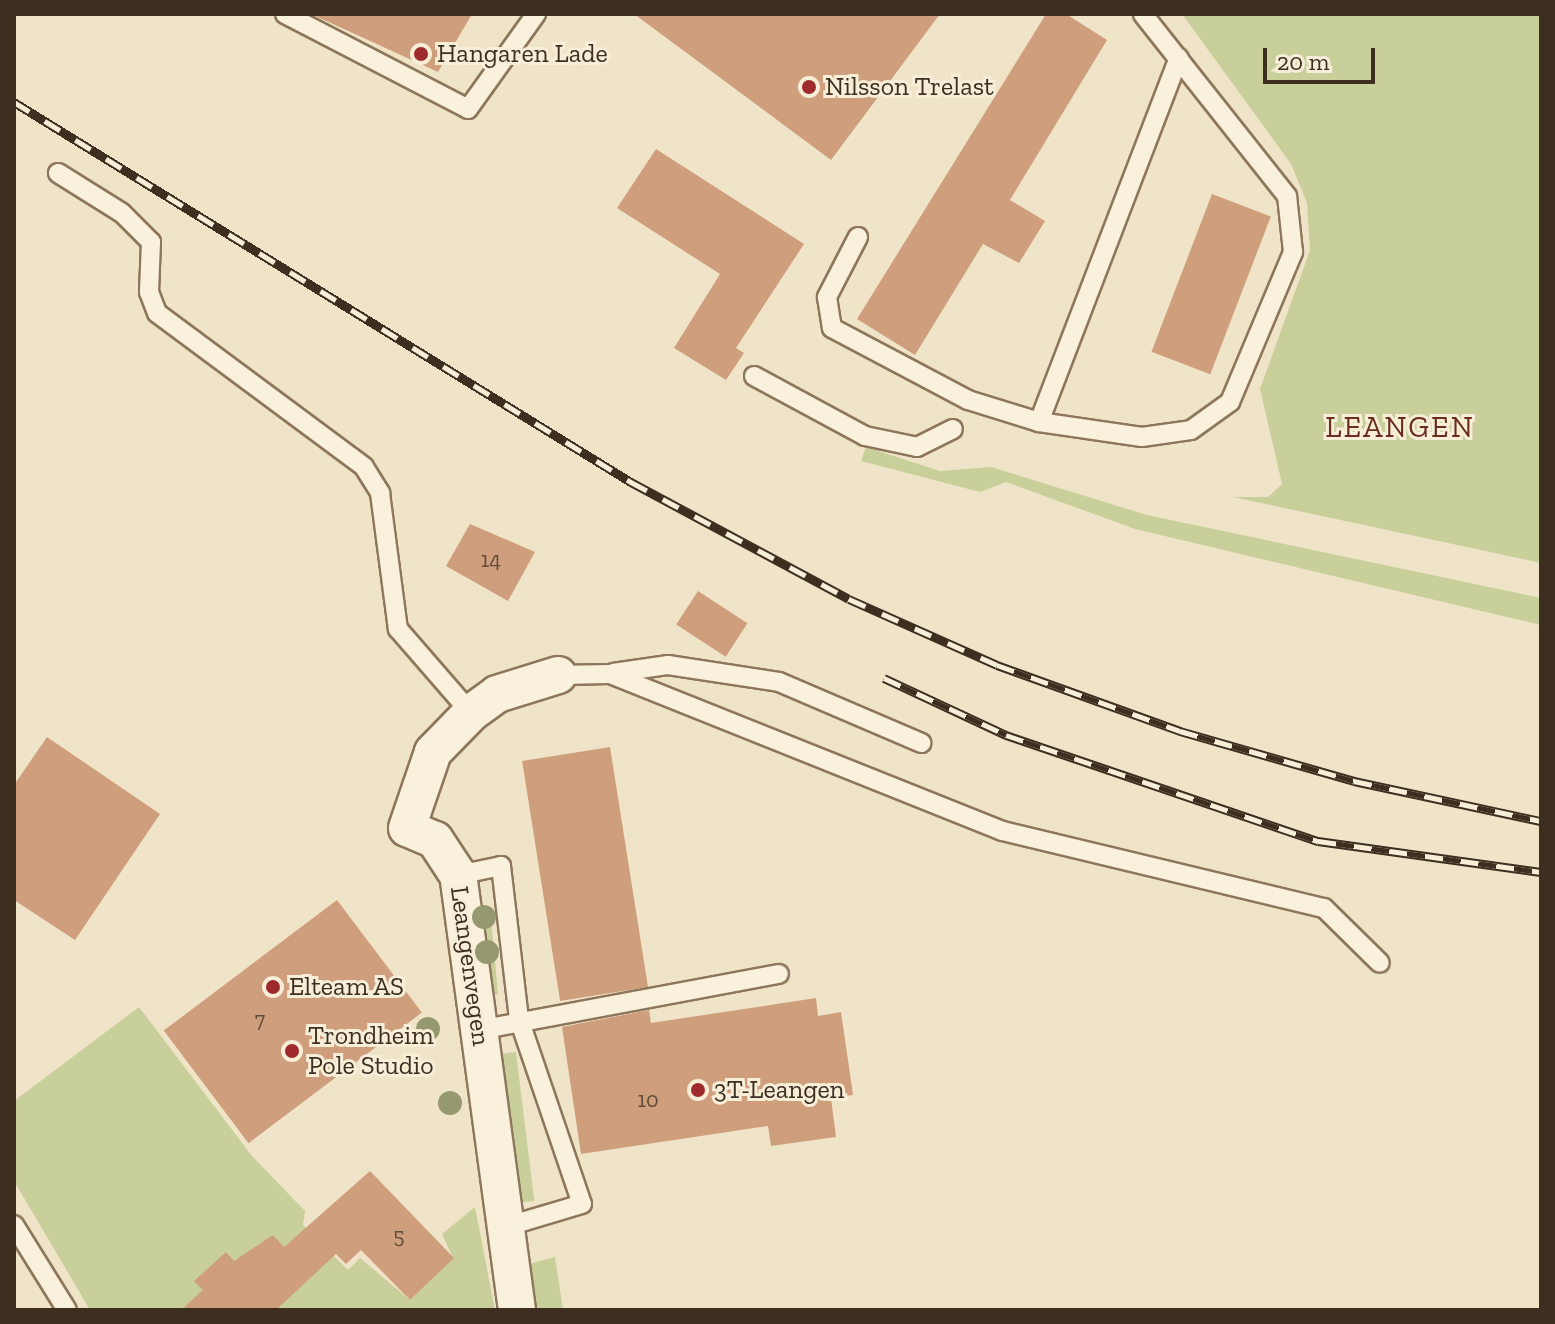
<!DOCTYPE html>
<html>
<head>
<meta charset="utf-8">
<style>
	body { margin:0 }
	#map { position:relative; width:1555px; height:1324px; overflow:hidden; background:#f0e4c8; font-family:"Zilla Slab",serif }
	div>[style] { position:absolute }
	.green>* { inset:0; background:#c9cf9b; transform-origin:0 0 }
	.building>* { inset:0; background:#cf9f7d; transform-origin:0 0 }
	.roads { filter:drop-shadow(2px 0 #8d765c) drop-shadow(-2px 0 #8d765c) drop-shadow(0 2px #8d765c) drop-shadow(0 -2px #8d765c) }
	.service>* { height:18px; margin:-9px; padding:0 9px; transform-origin:9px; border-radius:9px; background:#faf1dc }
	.minor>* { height:36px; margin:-18px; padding:0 18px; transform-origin:18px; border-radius:18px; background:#faf1dc }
	.rail>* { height:9px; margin-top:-4.5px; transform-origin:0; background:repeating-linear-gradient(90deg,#f7eed8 0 18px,#3d2e20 0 36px); box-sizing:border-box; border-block:2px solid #3d2e20 }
	.trees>* { width:24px; height:24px; margin:-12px; border-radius:50%; background:#96986f }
	.dots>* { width:22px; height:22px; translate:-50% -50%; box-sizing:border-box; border:4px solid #f7eed8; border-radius:50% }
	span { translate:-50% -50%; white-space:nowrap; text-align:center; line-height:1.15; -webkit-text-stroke:6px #f7eed8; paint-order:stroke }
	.number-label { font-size:22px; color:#624a37 }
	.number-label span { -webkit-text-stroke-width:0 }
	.poi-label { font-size:26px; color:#3d2e20 }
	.left { translate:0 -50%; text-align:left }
	.street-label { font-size:26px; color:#3d2e20 }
	.quarter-label { font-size:30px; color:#6b2e1e; letter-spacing:2px }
	.frame { position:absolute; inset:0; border:16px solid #3d2e20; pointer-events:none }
	.scale { position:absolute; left:1263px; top:48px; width:112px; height:36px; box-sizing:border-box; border:4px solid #3d2e20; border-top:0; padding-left:10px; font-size:24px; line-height:28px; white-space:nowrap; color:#3d2e20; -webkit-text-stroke:6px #f7eed8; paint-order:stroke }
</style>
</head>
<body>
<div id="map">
	<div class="green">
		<i style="clip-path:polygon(1182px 14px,1541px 14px,1541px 563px,1233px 497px,1268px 497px,1282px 484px,1260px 389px,1310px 250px,1307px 203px,1291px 164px)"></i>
		<i style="clip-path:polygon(866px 447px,940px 471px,991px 467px,1147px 515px,1541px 598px,1541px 625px,1135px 529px,1006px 482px,980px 492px,861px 461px)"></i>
		<i style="clip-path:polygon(490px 907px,498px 994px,485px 995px,473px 909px)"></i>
		<i style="clip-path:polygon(139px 1007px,252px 1156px,305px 1211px,303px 1225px,348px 1270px,360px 1258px,410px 1300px,453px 1258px,442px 1234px,475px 1207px,495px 1310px,90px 1310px,14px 1181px,14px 1101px)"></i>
		<i style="left:516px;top:1052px;width:150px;height:18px;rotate:83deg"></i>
		<i style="clip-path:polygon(555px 1257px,563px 1310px,535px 1310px,529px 1264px)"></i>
	</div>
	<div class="building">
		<i style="clip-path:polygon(311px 14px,472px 14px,438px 72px)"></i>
		<i style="clip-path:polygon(634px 14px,940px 14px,831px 160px)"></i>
		<i style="clip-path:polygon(1046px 14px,1066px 14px,1107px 40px,1010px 200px,1045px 221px,1019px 263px,983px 244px,915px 355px,857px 319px)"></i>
		<i style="clip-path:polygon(656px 149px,804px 244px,736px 348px,744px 353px,726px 380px,674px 348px,720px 274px,617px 208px)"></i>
		<i style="left:1212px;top:194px;width:63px;height:169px;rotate:21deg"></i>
		<i style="clip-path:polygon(470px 524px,535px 552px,508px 601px,446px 566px)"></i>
		<i style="left:698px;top:591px;width:59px;height:40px;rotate:33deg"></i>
		<i style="clip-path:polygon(47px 737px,160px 814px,75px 940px,14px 900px,14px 785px)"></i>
		<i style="left:610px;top:747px;width:243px;height:89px;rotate:81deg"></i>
		<i style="left:337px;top:900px;width:141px;height:217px;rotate:53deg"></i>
		<i style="clip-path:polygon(816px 998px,818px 1016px,841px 1012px,853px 1095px,831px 1098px,836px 1137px,771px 1146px,768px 1126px,581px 1154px,562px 1027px,649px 1010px,651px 1023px)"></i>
		<i style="clip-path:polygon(370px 1171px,454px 1258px,410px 1300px,361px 1250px,346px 1264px,336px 1254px,276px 1310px,181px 1310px,203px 1290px,194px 1281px,226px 1252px,234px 1261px,273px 1235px,284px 1247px)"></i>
	</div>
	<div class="roads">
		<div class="service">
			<i style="left:285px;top:14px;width:206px;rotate:27.4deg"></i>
			<i style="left:468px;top:109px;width:117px;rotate:-54.4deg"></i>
			<i style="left:58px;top:173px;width:75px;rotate:32deg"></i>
			<i style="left:122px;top:213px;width:41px;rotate:45deg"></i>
			<i style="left:151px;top:242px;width:50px;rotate:92.3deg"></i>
			<i style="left:149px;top:292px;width:22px;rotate:69deg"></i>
			<i style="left:157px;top:313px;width:258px;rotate:36.6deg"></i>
			<i style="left:364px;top:467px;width:31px;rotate:58deg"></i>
			<i style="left:380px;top:493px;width:137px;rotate:82.5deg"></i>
			<i style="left:398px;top:629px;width:111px;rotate:49deg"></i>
			<i style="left:858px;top:237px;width:68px;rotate:117.3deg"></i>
			<i style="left:827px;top:297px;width:31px;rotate:81deg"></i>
			<i style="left:832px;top:328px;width:154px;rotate:27.9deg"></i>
			<i style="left:968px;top:400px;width:74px;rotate:17.2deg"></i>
			<i style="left:1039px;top:422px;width:104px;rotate:8.3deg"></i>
			<i style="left:1142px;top:437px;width:49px;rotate:-8.1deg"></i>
			<i style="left:1191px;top:430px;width:48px;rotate:-35.7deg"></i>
			<i style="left:1230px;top:402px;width:163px;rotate:-67.2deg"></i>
			<i style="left:1293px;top:252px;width:56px;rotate:-96.1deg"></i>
			<i style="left:1287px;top:196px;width:232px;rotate:-128.4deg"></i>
			<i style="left:754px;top:376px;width:126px;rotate:28.4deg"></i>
			<i style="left:865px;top:436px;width:53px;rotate:11.9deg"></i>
			<i style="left:917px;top:447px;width:40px;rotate:-26.6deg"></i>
			<i style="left:1039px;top:422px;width:390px;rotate:-69deg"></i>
			<i style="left:613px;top:673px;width:56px;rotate:-8.3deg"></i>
			<i style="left:668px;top:665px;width:112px;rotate:8.7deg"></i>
			<i style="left:779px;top:682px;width:155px;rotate:23.2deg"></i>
			<i style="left:558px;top:675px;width:52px;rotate:-1.1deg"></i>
			<i style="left:610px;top:674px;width:423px;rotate:21.8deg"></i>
			<i style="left:1003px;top:831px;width:330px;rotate:13.5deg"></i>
			<i style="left:1324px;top:908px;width:78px;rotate:44.5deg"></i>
			<i style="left:458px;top:875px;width:44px;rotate:-11.8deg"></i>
			<i style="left:501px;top:866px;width:154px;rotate:83.3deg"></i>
			<i style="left:519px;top:1019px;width:195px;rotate:71.2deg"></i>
			<i style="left:582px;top:1204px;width:80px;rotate:163.4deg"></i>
			<i style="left:479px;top:1030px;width:305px;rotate:-10.6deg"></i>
			<i style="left:14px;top:1225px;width:100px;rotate:58.1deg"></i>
		</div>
		<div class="minor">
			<i style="left:517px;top:1310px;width:439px;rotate:-97.7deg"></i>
			<i style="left:458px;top:875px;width:42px;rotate:-123.3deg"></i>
			<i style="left:435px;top:840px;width:30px;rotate:-157deg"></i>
			<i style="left:407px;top:828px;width:80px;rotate:-71.1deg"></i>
			<i style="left:433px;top:752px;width:54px;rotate:-45.7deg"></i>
			<i style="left:471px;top:713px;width:32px;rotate:-36deg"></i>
			<i style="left:497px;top:694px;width:64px;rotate:-17.3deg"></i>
		</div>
	</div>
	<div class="rail">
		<i style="left:14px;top:102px;width:725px;rotate:31.63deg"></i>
		<i style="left:631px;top:482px;width:247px;rotate:28.2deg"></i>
		<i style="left:849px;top:599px;width:162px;rotate:24deg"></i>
		<i style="left:997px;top:665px;width:195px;rotate:19.8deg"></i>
		<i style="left:1180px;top:731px;width:181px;rotate:16deg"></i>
		<i style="left:1354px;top:781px;width:191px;rotate:12.1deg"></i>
		<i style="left:884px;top:678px;width:135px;rotate:25deg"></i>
		<i style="left:1006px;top:735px;width:330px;rotate:18.8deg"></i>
		<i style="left:1318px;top:841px;width:225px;rotate:7.9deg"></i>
	</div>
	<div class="trees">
		<i style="left:484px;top:917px"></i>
		<i style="left:487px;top:952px"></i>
		<i style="left:428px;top:1029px"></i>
		<i style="left:450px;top:1103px"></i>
	</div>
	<div class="dots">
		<i style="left:421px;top:54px;background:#9e2a2b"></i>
		<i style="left:809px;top:87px;background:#9e2a2b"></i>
		<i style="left:273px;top:987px;background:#9e2a2b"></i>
		<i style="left:292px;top:1051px;background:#9e2a2b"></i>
		<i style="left:698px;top:1090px;background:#9e2a2b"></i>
	</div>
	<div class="number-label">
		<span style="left:491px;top:560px">14</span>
		<span style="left:260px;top:1020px">7</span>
		<span style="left:648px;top:1100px">10</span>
		<span style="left:399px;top:1236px">5</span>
	</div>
	<div class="poi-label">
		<span class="left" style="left:437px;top:54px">Hangaren Lade</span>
		<span class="left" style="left:825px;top:87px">Nilsson Trelast</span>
		<span class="left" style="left:289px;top:987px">Elteam AS</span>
		<span class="left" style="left:308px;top:1051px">Trondheim<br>Pole Studio</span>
		<span class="left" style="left:714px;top:1090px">3T-Leangen</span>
	</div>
	<div class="street-label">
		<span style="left:470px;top:966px;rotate:82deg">Leangenvegen</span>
	</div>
	<div class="quarter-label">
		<span style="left:1400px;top:427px">LEANGEN</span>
	</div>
	<div class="frame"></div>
	<div class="scale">20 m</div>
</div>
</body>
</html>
